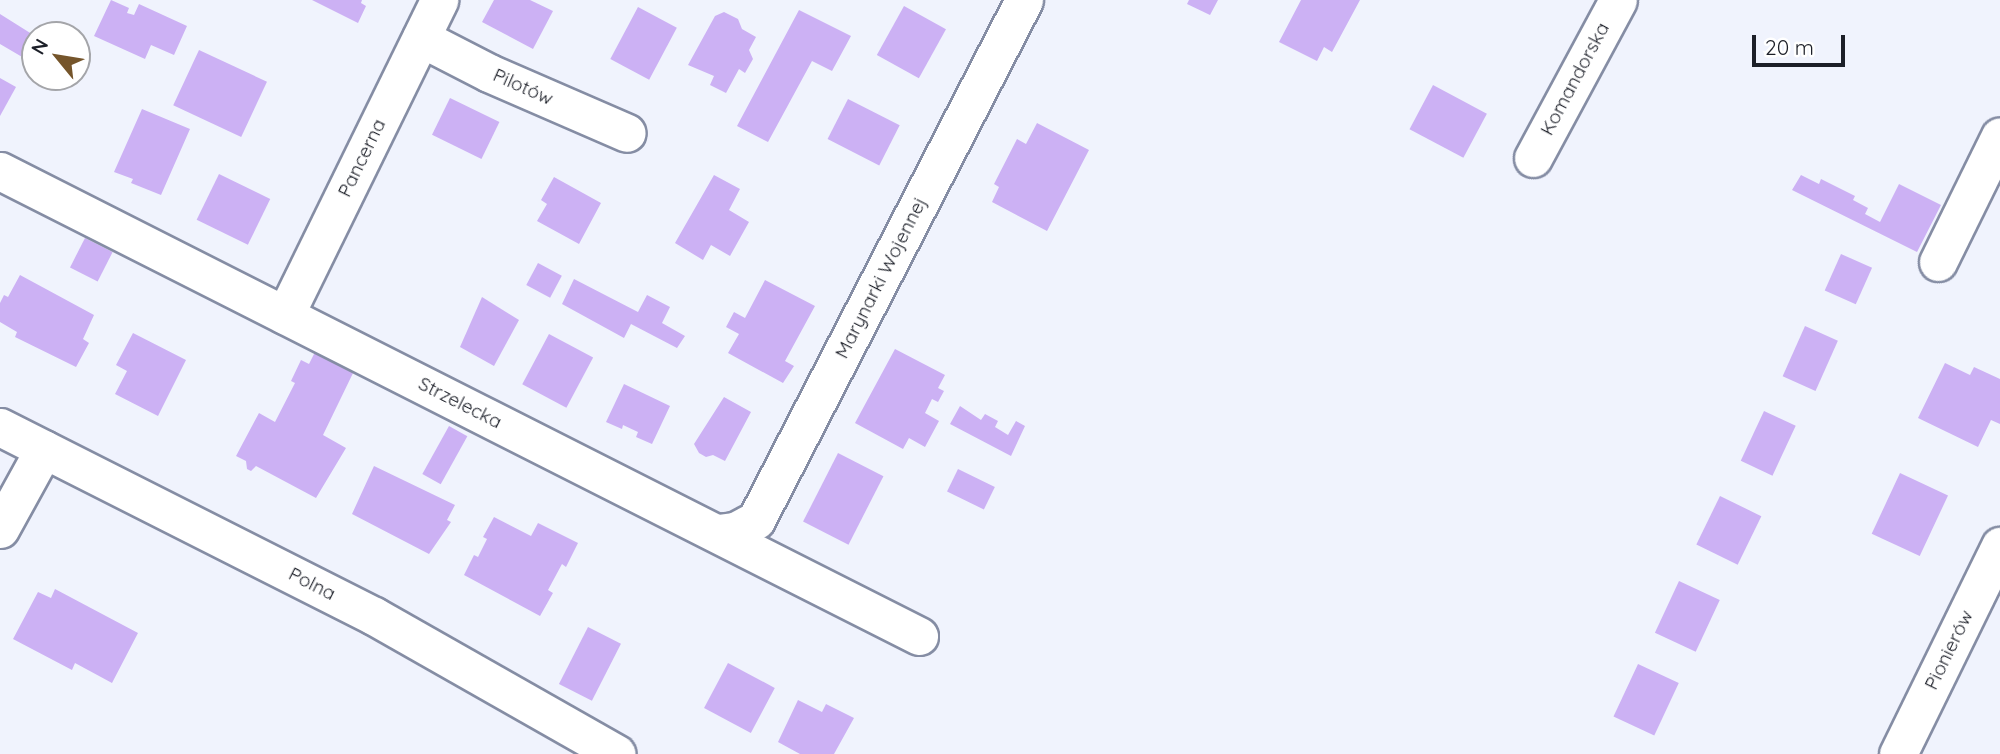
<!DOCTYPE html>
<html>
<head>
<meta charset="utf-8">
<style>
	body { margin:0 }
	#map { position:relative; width:2000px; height:754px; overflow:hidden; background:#f0f3fd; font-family:Quicksand,sans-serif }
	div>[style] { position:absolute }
	.building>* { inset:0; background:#ccb1f4; transform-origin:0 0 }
	.roads { filter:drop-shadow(2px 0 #858da4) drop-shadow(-2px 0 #858da4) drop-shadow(0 2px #858da4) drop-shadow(0 -2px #858da4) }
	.street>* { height:37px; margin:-18.5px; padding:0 18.5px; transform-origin:18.5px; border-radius:18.5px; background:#fff }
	span { translate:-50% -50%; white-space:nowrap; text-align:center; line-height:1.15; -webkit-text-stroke:5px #fff; paint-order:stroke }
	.street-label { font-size:19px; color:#1c1f28 }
	.north { position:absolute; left:21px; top:21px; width:70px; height:70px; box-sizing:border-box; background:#fff; border:2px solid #a4a5a9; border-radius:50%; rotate:300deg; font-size:19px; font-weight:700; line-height:28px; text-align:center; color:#1c1f28 }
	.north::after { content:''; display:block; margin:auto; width:24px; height:32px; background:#75552b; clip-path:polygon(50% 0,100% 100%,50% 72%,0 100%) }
	.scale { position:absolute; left:1752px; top:35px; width:93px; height:32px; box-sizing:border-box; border:4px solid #1c1f28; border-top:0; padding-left:9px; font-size:21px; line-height:24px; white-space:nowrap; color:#1c1f28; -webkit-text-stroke:5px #fff; paint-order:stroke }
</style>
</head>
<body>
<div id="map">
	<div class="building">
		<i style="clip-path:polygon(111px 0,129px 8px,127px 13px,134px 15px,139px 4px,187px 26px,174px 55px,151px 45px,145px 59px,94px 36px)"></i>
		<i style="clip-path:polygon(312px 0,362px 0,361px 3px,366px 6px,358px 23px)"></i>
		<i style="clip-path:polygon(494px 0,530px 0,553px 11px,533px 49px,482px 22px)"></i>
		<i style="clip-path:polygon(1189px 0,1218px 0,1210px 15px,1187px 4px)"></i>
		<i style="clip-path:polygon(1301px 0,1360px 0,1332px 52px,1324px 47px,1317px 61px,1279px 42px)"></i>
		<i style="left:904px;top:6px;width:48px;height:56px;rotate:29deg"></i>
		<i style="left:638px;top:7px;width:44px;height:59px;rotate:28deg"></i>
		<i style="clip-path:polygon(799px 10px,851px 36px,832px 71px,812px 61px,768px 142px,737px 126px)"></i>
		<i style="clip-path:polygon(724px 12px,738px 19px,742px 29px,756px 37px,749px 50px,753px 59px,745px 73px,739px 69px,726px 93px,710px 85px,714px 76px,688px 65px,715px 16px)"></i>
		<i style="clip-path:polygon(0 14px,35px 36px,35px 74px,25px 68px,29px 61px,0 44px)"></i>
		<i style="left:199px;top:50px;width:75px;height:61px;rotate:25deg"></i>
		<i style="clip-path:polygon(41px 77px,67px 77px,61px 88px)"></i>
		<i style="clip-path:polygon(0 78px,16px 87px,0 116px)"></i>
		<i style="left:1433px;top:85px;width:61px;height:50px;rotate:28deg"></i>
		<i style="left:450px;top:98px;width:55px;height:41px;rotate:26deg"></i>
		<i style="left:848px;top:99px;width:58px;height:45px;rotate:27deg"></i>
		<i style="clip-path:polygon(142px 109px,190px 129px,161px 195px,131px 183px,133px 179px,114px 172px)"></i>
		<i style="clip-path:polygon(1037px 123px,1089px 150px,1047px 231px,992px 202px,999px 187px,994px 184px,1017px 139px,1026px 144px)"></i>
		<i style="left:219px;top:174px;width:57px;height:51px;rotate:26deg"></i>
		<i style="clip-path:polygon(714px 175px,740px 189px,729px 210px,749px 222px,730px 256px,711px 245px,703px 260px,675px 243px)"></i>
		<i style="clip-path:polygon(1801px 175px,1819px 184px,1821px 179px,1855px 196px,1853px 200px,1868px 208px,1865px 214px,1880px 222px,1899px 184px,1941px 205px,1917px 252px,1792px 190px)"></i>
		<i style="clip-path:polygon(554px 177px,601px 203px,579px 244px,537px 221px,547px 204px,541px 200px)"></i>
		<i style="left:85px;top:238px;width:31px;height:33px;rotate:27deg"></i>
		<i style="left:1841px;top:254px;width:34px;height:40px;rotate:24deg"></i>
		<i style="left:538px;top:263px;width:27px;height:25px;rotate:28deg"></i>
		<i style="clip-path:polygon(20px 275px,94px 315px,83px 339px,89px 343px,76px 367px,15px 337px,17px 332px,0 322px,0 303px,4px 295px,8px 297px)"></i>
		<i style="clip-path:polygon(574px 279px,638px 312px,647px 295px,670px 307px,662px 323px,685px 336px,677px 348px,631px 324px,624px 338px,562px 304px)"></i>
		<i style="clip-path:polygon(765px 280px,815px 306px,785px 361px,794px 366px,783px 383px,728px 353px,739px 334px,726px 327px,734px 312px,745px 318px)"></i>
		<i style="clip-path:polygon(482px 297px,519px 320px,494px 366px,460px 347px)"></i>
		<i style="left:1805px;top:326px;width:36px;height:55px;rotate:24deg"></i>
		<i style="clip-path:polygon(133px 333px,186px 360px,158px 416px,115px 394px,127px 371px,116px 365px)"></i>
		<i style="left:549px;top:334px;width:50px;height:57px;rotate:28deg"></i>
		<i style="clip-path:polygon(895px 349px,945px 375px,938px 388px,944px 391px,938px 402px,932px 399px,925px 413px,939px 421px,925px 447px,909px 438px,903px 449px,855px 423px)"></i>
		<i style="clip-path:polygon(315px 352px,354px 371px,323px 435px,346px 448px,316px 498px,256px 466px,251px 471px,247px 469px,246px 461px,236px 456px,259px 413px,275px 422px,295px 383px,291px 381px,301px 360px,309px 364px)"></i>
		<i style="clip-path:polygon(1945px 363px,1970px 375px,1974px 367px,2000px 379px,2000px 424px,1991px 420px,1978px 447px,1918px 418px)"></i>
		<i style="clip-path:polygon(624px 384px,670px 406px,652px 444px,636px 437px,638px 432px,623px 425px,622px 429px,606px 422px)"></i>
		<i style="clip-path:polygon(724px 397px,751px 412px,725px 461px,713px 455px,706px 457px,699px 453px,694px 444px)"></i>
		<i style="clip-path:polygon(960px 406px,981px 420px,985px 414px,998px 421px,995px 427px,1008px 435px,1016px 421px,1025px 426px,1011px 456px,950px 424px)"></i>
		<i style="left:1764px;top:411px;width:35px;height:55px;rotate:25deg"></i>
		<i style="left:449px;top:426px;width:21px;height:55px;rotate:29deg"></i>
		<i style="left:838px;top:453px;width:51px;height:77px;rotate:27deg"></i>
		<i style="clip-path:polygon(374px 466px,455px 505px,447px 520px,451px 522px,429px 554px,352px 514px)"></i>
		<i style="left:958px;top:469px;width:41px;height:25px;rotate:26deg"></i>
		<i style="left:1900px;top:473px;width:53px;height:67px;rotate:25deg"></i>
		<i style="left:1720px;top:496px;width:46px;height:54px;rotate:26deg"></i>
		<i style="clip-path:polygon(494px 517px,531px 536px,538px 523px,578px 543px,566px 567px,562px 564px,548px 590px,553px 593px,540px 616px,464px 575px,474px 555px,478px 557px,487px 539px,483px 537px)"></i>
		<i style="left:1679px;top:581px;width:45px;height:57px;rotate:25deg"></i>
		<i style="clip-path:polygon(55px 589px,138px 633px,112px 683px,75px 663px,72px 670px,13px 639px,38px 592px,51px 598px)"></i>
		<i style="left:588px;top:627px;width:37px;height:64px;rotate:27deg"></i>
		<i style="left:728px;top:663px;width:53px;height:51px;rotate:28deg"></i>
		<i style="left:1638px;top:664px;width:45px;height:58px;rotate:25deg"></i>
		<i style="clip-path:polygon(798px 700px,822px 712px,826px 704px,854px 718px,834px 754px,800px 754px,778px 742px)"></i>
	</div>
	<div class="roads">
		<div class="street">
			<i style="left:421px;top:38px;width:76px;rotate:27.2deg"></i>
			<i style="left:489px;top:73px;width:150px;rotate:23.5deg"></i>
			<i style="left:1533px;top:158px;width:179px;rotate:-61.7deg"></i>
			<i style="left:0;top:171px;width:1030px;rotate:26.84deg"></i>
			<i style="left:1938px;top:262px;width:140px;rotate:-63.8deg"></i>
			<i style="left:285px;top:315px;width:351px;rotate:-63.9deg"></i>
			<i style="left:0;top:427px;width:419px;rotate:26.8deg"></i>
			<i style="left:374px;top:616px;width:279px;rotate:29.6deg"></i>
			<i style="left:0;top:529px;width:91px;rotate:-61.2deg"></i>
			<i style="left:718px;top:533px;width:17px;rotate:-7deg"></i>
			<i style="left:735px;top:531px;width:24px;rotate:-28deg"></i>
			<i style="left:756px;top:520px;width:585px;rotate:-62.73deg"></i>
			<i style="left:1898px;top:754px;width:232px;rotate:-63.9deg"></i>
		</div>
	</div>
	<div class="street-label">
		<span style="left:1575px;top:79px;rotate:-62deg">Komandorska</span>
		<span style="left:523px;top:87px;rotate:24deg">Pilotów</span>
		<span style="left:362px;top:158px;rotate:-64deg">Pancerna</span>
		<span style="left:881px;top:278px;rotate:-63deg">Marynarki Wojennej</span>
		<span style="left:460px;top:403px;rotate:27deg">Strzelecka</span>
		<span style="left:312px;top:584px;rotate:27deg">Polna</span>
		<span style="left:1949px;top:650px;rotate:-64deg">Pionierów</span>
	</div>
	<div class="north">N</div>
	<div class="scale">20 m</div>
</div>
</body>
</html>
